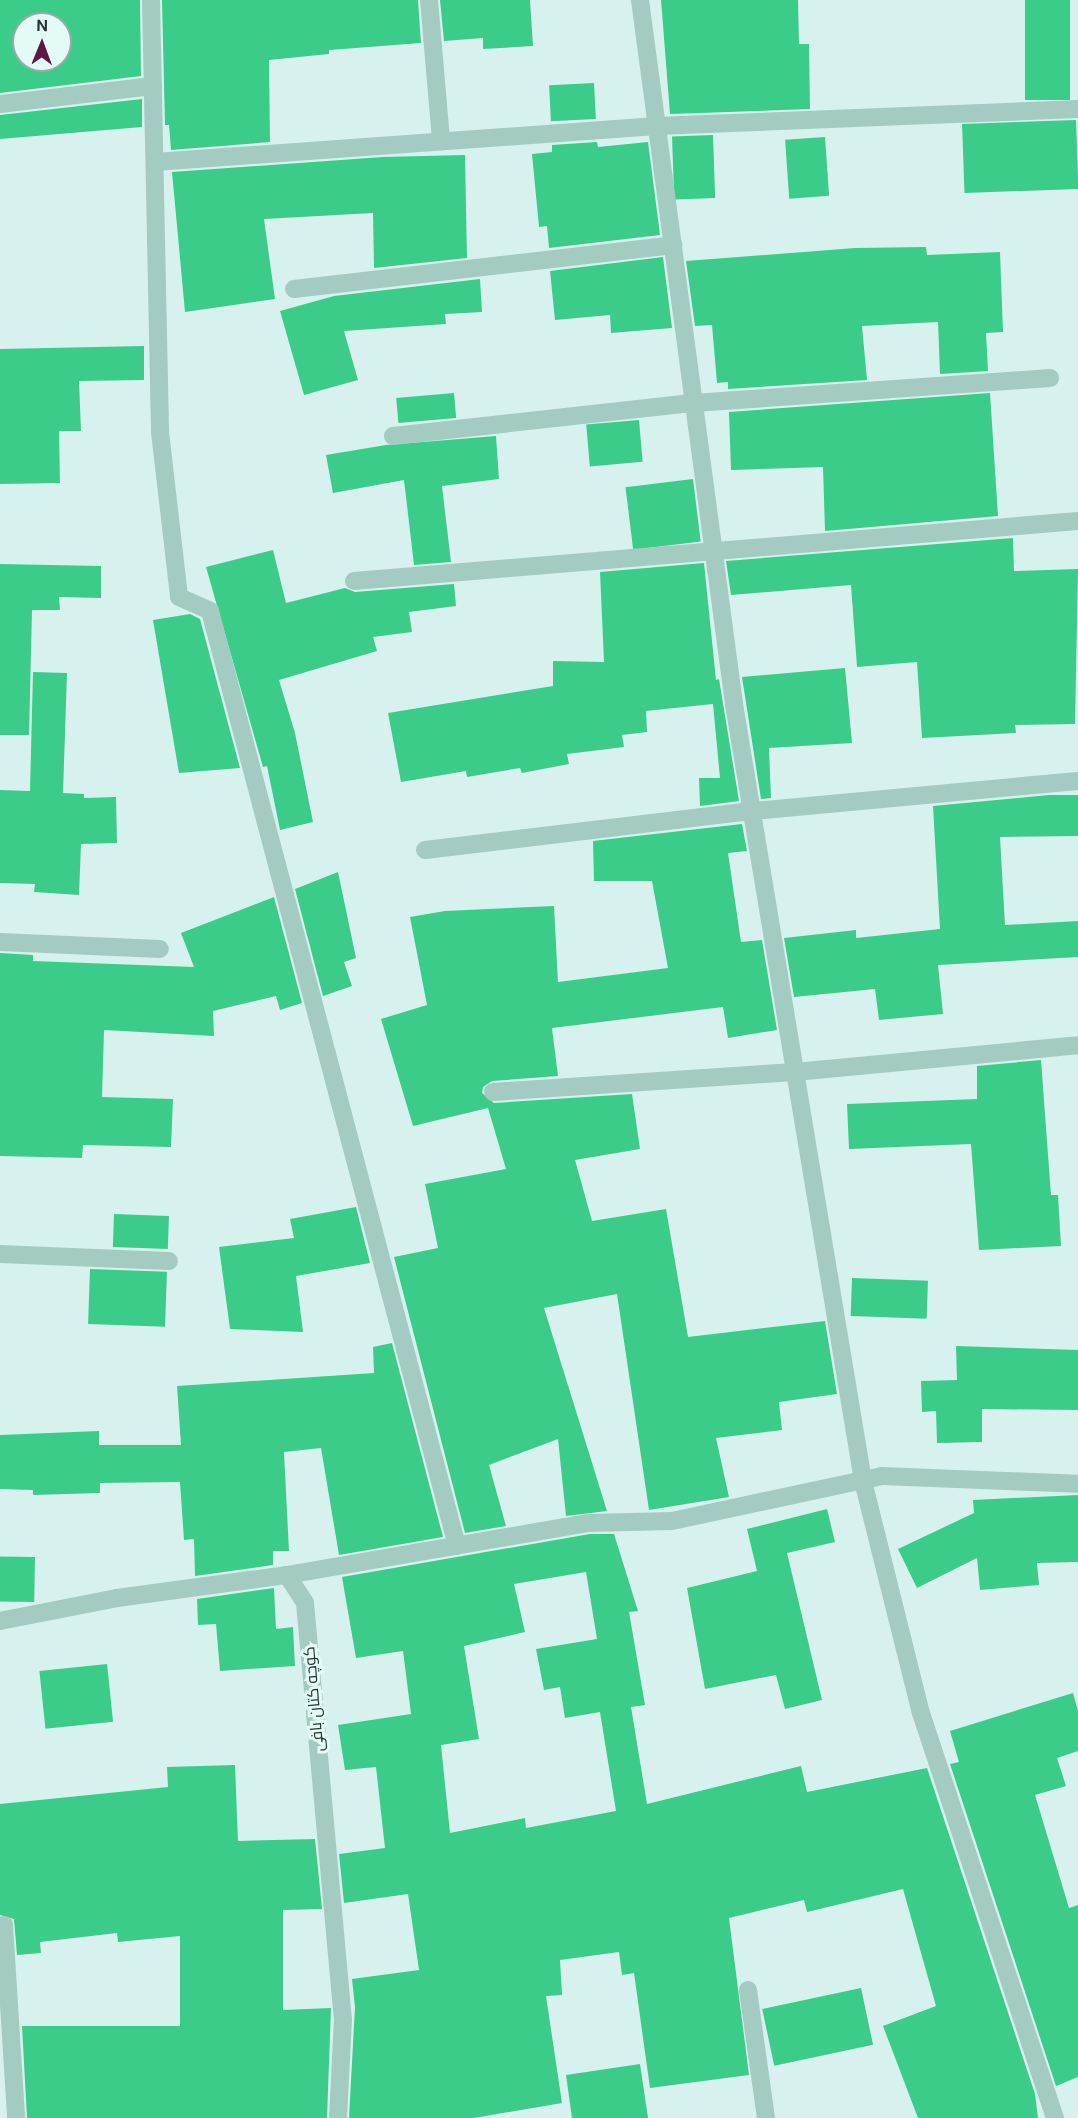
<!DOCTYPE html>
<html>
<head>
<meta charset="utf-8">
<style>
	body { margin:0 }
	#map { position:relative; width:1078px; height:2118px; overflow:hidden; background:#d7f2ee; font-family:"DM Sans",Cairo,sans-serif }
	div>[style] { position:absolute }
	.building>* { inset:0; background:#3bcc8a; transform-origin:0 0 }
	.street>* { height:18px; margin:-9px; padding:0 9px; transform-origin:9px; border-radius:9px; background:#a3cbc1 }
	span { translate:-50% -50%; white-space:nowrap; text-align:center; line-height:1.15; -webkit-text-stroke:6px #e4faf6; paint-order:stroke }
	.street-label { font-size:16px; color:#25352f }
	.north { position:absolute; left:12px; top:12px; width:60px; height:60px; box-sizing:border-box; background:#e4faf6; border:2px solid #98aba6; border-radius:50%; rotate:1deg; font-size:16px; font-weight:700; line-height:24px; text-align:center; color:#25352f }
	.north::after { content:''; display:block; margin:auto; width:21px; height:27px; background:#591941; clip-path:polygon(50% 0,100% 100%,50% 72%,0 100%) }
</style>
</head>
<body>
<div id="map">
	<div class="building">
		<i style="clip-path:polygon(evenodd,0 0,140px 0,141px 76px,0 93px,0 0,24px 24px,60px 24px,60px 60px,24px 60px,24px 24px)"></i>
		<i style="clip-path:polygon(162px 0,418px 0,421px 43px,329px 50px,329px 54px,269px 60px,270px 142px,171px 150px,169px 125px,165px 125px)"></i>
		<i style="clip-path:polygon(440px 0,530px 0,533px 46px,483px 49px,483px 38px,444px 41px)"></i>
		<i style="clip-path:polygon(661px 0,798px 0,799px 44px,809px 44px,810px 109px,670px 114px)"></i>
		<i style="left:1025px;top:0;width:45px;height:100px"></i>
		<i style="left:594px;top:83px;width:36px;height:45px;rotate:87deg"></i>
		<i style="clip-path:polygon(142px 99px,142px 127px,0 139px,0 115px)"></i>
		<i style="left:1076px;top:120px;width:69px;height:114px;rotate:88deg"></i>
		<i style="left:713px;top:135px;width:63px;height:41px;rotate:88deg"></i>
		<i style="left:825px;top:137px;width:59px;height:40px;rotate:86deg"></i>
		<i style="clip-path:polygon(597px 142px,598px 147px,648px 142px,660px 235px,549px 248px,547px 226px,539px 227px,532px 154px,552px 152px,552px 145px)"></i>
		<i style="clip-path:polygon(465px 155px,467px 258px,374px 268px,373px 213px,264px 219px,275px 299px,185px 312px,172px 172px,383px 157px)"></i>
		<i style="clip-path:polygon(926px 247px,927px 255px,1000px 252px,1003px 332px,986px 333px,988px 371px,940px 374px,938px 322px,862px 326px,867px 380px,728px 389px,728px 382px,717px 383px,712px 325px,695px 326px,686px 261px,855px 248px)"></i>
		<i style="clip-path:polygon(663px 257px,672px 328px,611px 333px,610px 315px,555px 320px,550px 271px)"></i>
		<i style="clip-path:polygon(480px 279px,482px 312px,445px 314px,446px 324px,344px 331px,358px 380px,304px 395px,280px 311px,334px 296px)"></i>
		<i style="clip-path:polygon(144px 346px,144px 380px,79px 381px,81px 431px,59px 431px,60px 483px,0 484px,0 349px)"></i>
		<i style="left:454px;top:393px;width:25px;height:58px;rotate:85deg"></i>
		<i style="clip-path:polygon(990px 393px,998px 516px,825px 531px,823px 467px,731px 470px,729px 412px)"></i>
		<i style="left:639px;top:420px;width:42px;height:53px;rotate:85deg"></i>
		<i style="clip-path:polygon(496px 436px,499px 479px,442px 486px,451px 562px,414px 565px,404px 480px,333px 493px,326px 455px,386px 445px)"></i>
		<i style="left:693px;top:479px;width:63px;height:68px;rotate:83deg"></i>
		<i style="clip-path:polygon(1013px 538px,1014px 571px,1078px 569px,1075px 724px,1015px 725px,1016px 733px,922px 738px,917px 662px,857px 667px,851px 585px,731px 595px,726px 561px)"></i>
		<i style="clip-path:polygon(273px 550px,286px 603px,345px 588px,355px 592px,454px 584px,456px 606px,409px 612px,412px 632px,373px 637px,377px 651px,279px 680px,295px 733px,313px 822px,280px 830px,267px 766px,263px 767px,206px 567px)"></i>
		<i style="clip-path:polygon(704px 563px,716px 680px,719px 679px,739px 801px,700px 806px,699px 778px,720px 778px,713px 704px,646px 711px,647px 732px,622px 735px,624px 747px,567px 754px,569px 764px,522px 773px,520px 768px,467px 777px,466px 771px,401px 782px,388px 713px,553px 686px,553px 661px,604px 662px,600px 572px)"></i>
		<i style="clip-path:polygon(0 564px,101px 566px,101px 598px,59px 597px,60px 610px,32px 610px,29px 735px,0 735px)"></i>
		<i style="clip-path:polygon(190px 614px,200px 619px,240px 768px,179px 773px,153px 620px)"></i>
		<i style="clip-path:polygon(845px 668px,852px 743px,769px 748px,771px 798px,761px 799px,742px 677px)"></i>
		<i style="clip-path:polygon(33px 672px,67px 673px,63px 793px,84px 794px,84px 798px,116px 797px,117px 843px,81px 844px,79px 895px,34px 892px,35px 884px,0 883px,0 790px,30px 791px)"></i>
		<i style="clip-path:polygon(1049px 795px,1078px 795px,1078px 836px,1000px 837px,1005px 925px,1078px 921px,1078px 957px,938px 965px,943px 1014px,879px 1020px,875px 989px,794px 997px,784px 938px,856px 930px,856px 938px,940px 929px,933px 806px)"></i>
		<i style="clip-path:polygon(742px 824px,747px 851px,728px 853px,741px 942px,762px 940px,777px 1030px,728px 1038px,723px 1007px,552px 1028px,558px 1076px,492px 1081px,483px 1087px,482px 1093px,494px 1103px,632px 1094px,640px 1149px,575px 1160px,592px 1221px,666px 1209px,688px 1337px,825px 1321px,837px 1394px,779px 1402px,782px 1430px,716px 1438px,729px 1497px,649px 1510px,617px 1294px,544px 1308px,607px 1511px,566px 1516px,558px 1439px,489px 1465px,506px 1526px,465px 1533px,394px 1257px,438px 1248px,425px 1184px,506px 1169px,488px 1108px,413px 1126px,381px 1019px,427px 1005px,410px 917px,445px 911px,554px 906px,558px 982px,668px 968px,652px 881px,594px 881px,593px 841px)"></i>
		<i style="clip-path:polygon(338px 872px,356px 958px,344px 962px,352px 986px,323px 996px,295px 889px)"></i>
		<i style="clip-path:polygon(274px 897px,302px 1003px,280px 1010px,276px 996px,213px 1011px,214px 1036px,104px 1030px,102px 1097px,173px 1099px,171px 1147px,83px 1145px,82px 1158px,0 1156px,0 953px,33px 955px,33px 961px,194px 967px,181px 933px)"></i>
		<i style="clip-path:polygon(1041px 1060px,1051px 1195px,1058px 1195px,1061px 1246px,979px 1250px,971px 1144px,849px 1149px,847px 1104px,977px 1099px,977px 1066px)"></i>
		<i style="clip-path:polygon(356px 1207px,370px 1263px,296px 1276px,303px 1332px,230px 1329px,219px 1247px,294px 1238px,290px 1219px)"></i>
		<i style="left:114px;top:1214px;width:55px;height:33px;rotate:2deg"></i>
		<i style="left:90px;top:1269px;width:77px;height:55px;rotate:2deg"></i>
		<i style="left:852px;top:1278px;width:76px;height:38px;rotate:2deg"></i>
		<i style="clip-path:polygon(392px 1343px,443px 1537px,339px 1555px,321px 1448px,284px 1452px,289px 1551px,273px 1551px,273px 1565px,195px 1576px,194px 1539px,184px 1540px,180px 1482px,100px 1483px,100px 1493px,33px 1495px,33px 1490px,0 1489px,0 1435px,99px 1431px,99px 1445px,181px 1445px,177px 1386px,374px 1373px,373px 1347px)"></i>
		<i style="clip-path:polygon(956px 1346px,1078px 1350px,1078px 1410px,982px 1409px,982px 1442px,937px 1443px,936px 1411px,922px 1412px,921px 1381px,957px 1380px)"></i>
		<i style="clip-path:polygon(1078px 1495px,1078px 1562px,1037px 1563px,1039px 1585px,980px 1590px,977px 1558px,917px 1588px,898px 1549px,974px 1513px,973px 1500px)"></i>
		<i style="clip-path:polygon(827px 1509px,835px 1542px,787px 1553px,822px 1700px,785px 1709px,776px 1675px,705px 1689px,687px 1588px,757px 1571px,747px 1529px)"></i>
		<i style="clip-path:polygon(evenodd,590px 1534px,614px 1534px,638px 1611px,629px 1612px,645px 1705px,631px 1707px,647px 1804px,801px 1766px,807px 1792px,927px 1768px,1035px 2094px,1038px 2118px,918px 2118px,883px 2026px,936px 2006px,903px 1889px,807px 1912px,804px 1900px,729px 1918px,749px 2075px,650px 2088px,634px 1973px,622px 1975px,619px 1952px,560px 1960px,562px 1995px,546px 1996px,562px 2103px,474px 2118px,349px 2118px,355px 2007px,352px 1979px,419px 1970px,408px 1894px,344px 1903px,339px 1854px,385px 1848px,376px 1767px,345px 1770px,338px 1725px,411px 1714px,403px 1651px,356px 1658px,342px 1577px,590px 1534px,586px 1572px,597px 1639px,536px 1649px,544px 1690px,560px 1687px,565px 1718px,600px 1712px,616px 1811px,526px 1828px,525px 1818px,450px 1833px,441px 1745px,479px 1739px,464px 1646px,525px 1632px,514px 1584px,586px 1572px)"></i>
		<i style="left:35px;top:1557px;width:45px;height:35px;rotate:91deg"></i>
		<i style="clip-path:polygon(274px 1588px,276px 1629px,293px 1627px,295px 1666px,220px 1671px,216px 1624px,198px 1625px,197px 1599px)"></i>
		<i style="left:107px;top:1664px;width:58px;height:68px;rotate:84deg"></i>
		<i style="clip-path:polygon(1073px 1693px,1078px 1711px,1078px 1751px,1057px 1758px,1066px 1786px,1035px 1795px,1069px 1908px,1078px 1905px,1078px 2077px,1056px 2086px,950px 1764px,959px 1762px,950px 1731px)"></i>
		<i style="clip-path:polygon(235px 1765px,238px 1841px,315px 1839px,322px 1909px,283px 1910px,283px 2010px,331px 2008px,327px 2118px,27px 2118px,22px 2026px,180px 2026px,180px 1936px,118px 1942px,117px 1933px,40px 1942px,41px 1953px,17px 1955px,14px 1919px,0 1915px,0 1804px,168px 1787px,167px 1767px)"></i>
		<i style="left:861px;top:1988px;width:58px;height:101px;rotate:78deg"></i>
		<i style="clip-path:polygon(640px 2064px,648px 2118px,572px 2118px,566px 2075px)"></i>
	</div>
	<div class="street">
		<i style="left:151px;top:0;width:432px;rotate:88.8deg"></i>
		<i style="left:160px;top:432px;width:166px;rotate:83.4deg"></i>
		<i style="left:179px;top:597px;width:34px;rotate:24deg"></i>
		<i style="left:210px;top:611px;width:967px;rotate:75.2deg"></i>
		<i style="left:429px;top:0;width:142px;rotate:85.1deg"></i>
		<i style="left:640px;top:0;width:710px;rotate:82.39deg"></i>
		<i style="left:734px;top:704px;width:788px;rotate:80.57deg"></i>
		<i style="left:863px;top:1481px;width:239px;rotate:76deg"></i>
		<i style="left:921px;top:1713px;width:427px;rotate:71.7deg"></i>
		<i style="left:0;top:104px;width:154px;rotate:-6.7deg"></i>
		<i style="left:155px;top:162px;width:503px;rotate:-4.1deg"></i>
		<i style="left:657px;top:126px;width:421px;rotate:-2.3deg"></i>
		<i style="left:294px;top:289px;width:382px;rotate:-6.6deg"></i>
		<i style="left:393px;top:436px;width:303px;rotate:-6.3deg"></i>
		<i style="left:694px;top:403px;width:357px;rotate:-4deg"></i>
		<i style="left:354px;top:581px;width:726px;rotate:-4.74deg"></i>
		<i style="left:425px;top:850px;width:330px;rotate:-6.8deg"></i>
		<i style="left:753px;top:811px;width:326px;rotate:-5.3deg"></i>
		<i style="left:0;top:942px;width:160px;rotate:2.5deg"></i>
		<i style="left:493px;top:1092px;width:303px;rotate:-3.8deg"></i>
		<i style="left:795px;top:1072px;width:284px;rotate:-5.4deg"></i>
		<i style="left:0;top:1254px;width:169px;rotate:2.4deg"></i>
		<i style="left:287px;top:1575px;width:306px;rotate:-9.8deg"></i>
		<i style="left:589px;top:1523px;width:83px;rotate:-1.4deg"></i>
		<i style="left:672px;top:1521px;width:215px;rotate:-12.1deg"></i>
		<i style="left:882px;top:1476px;width:196px;rotate:2.3deg"></i>
		<i style="left:0;top:1621px;width:119px;rotate:-11.1deg"></i>
		<i style="left:117px;top:1598px;width:172px;rotate:-7.7deg"></i>
		<i style="left:287px;top:1575px;width:33px;rotate:57deg"></i>
		<i style="left:305px;top:1603px;width:418px;rotate:84.8deg"></i>
		<i style="left:343px;top:2019px;width:99px;rotate:92.9deg"></i>
		<i style="left:4px;top:1925px;width:193px;rotate:86.4deg"></i>
		<i style="left:748px;top:1990px;width:129px;rotate:82deg"></i>
	</div>
	<div class="street-label">
		<span style="left:314px;top:1699px;rotate:-95deg">کوچه کتان بافی</span>
	</div>
	<div class="north">N</div>
</div>
</body>
</html>
